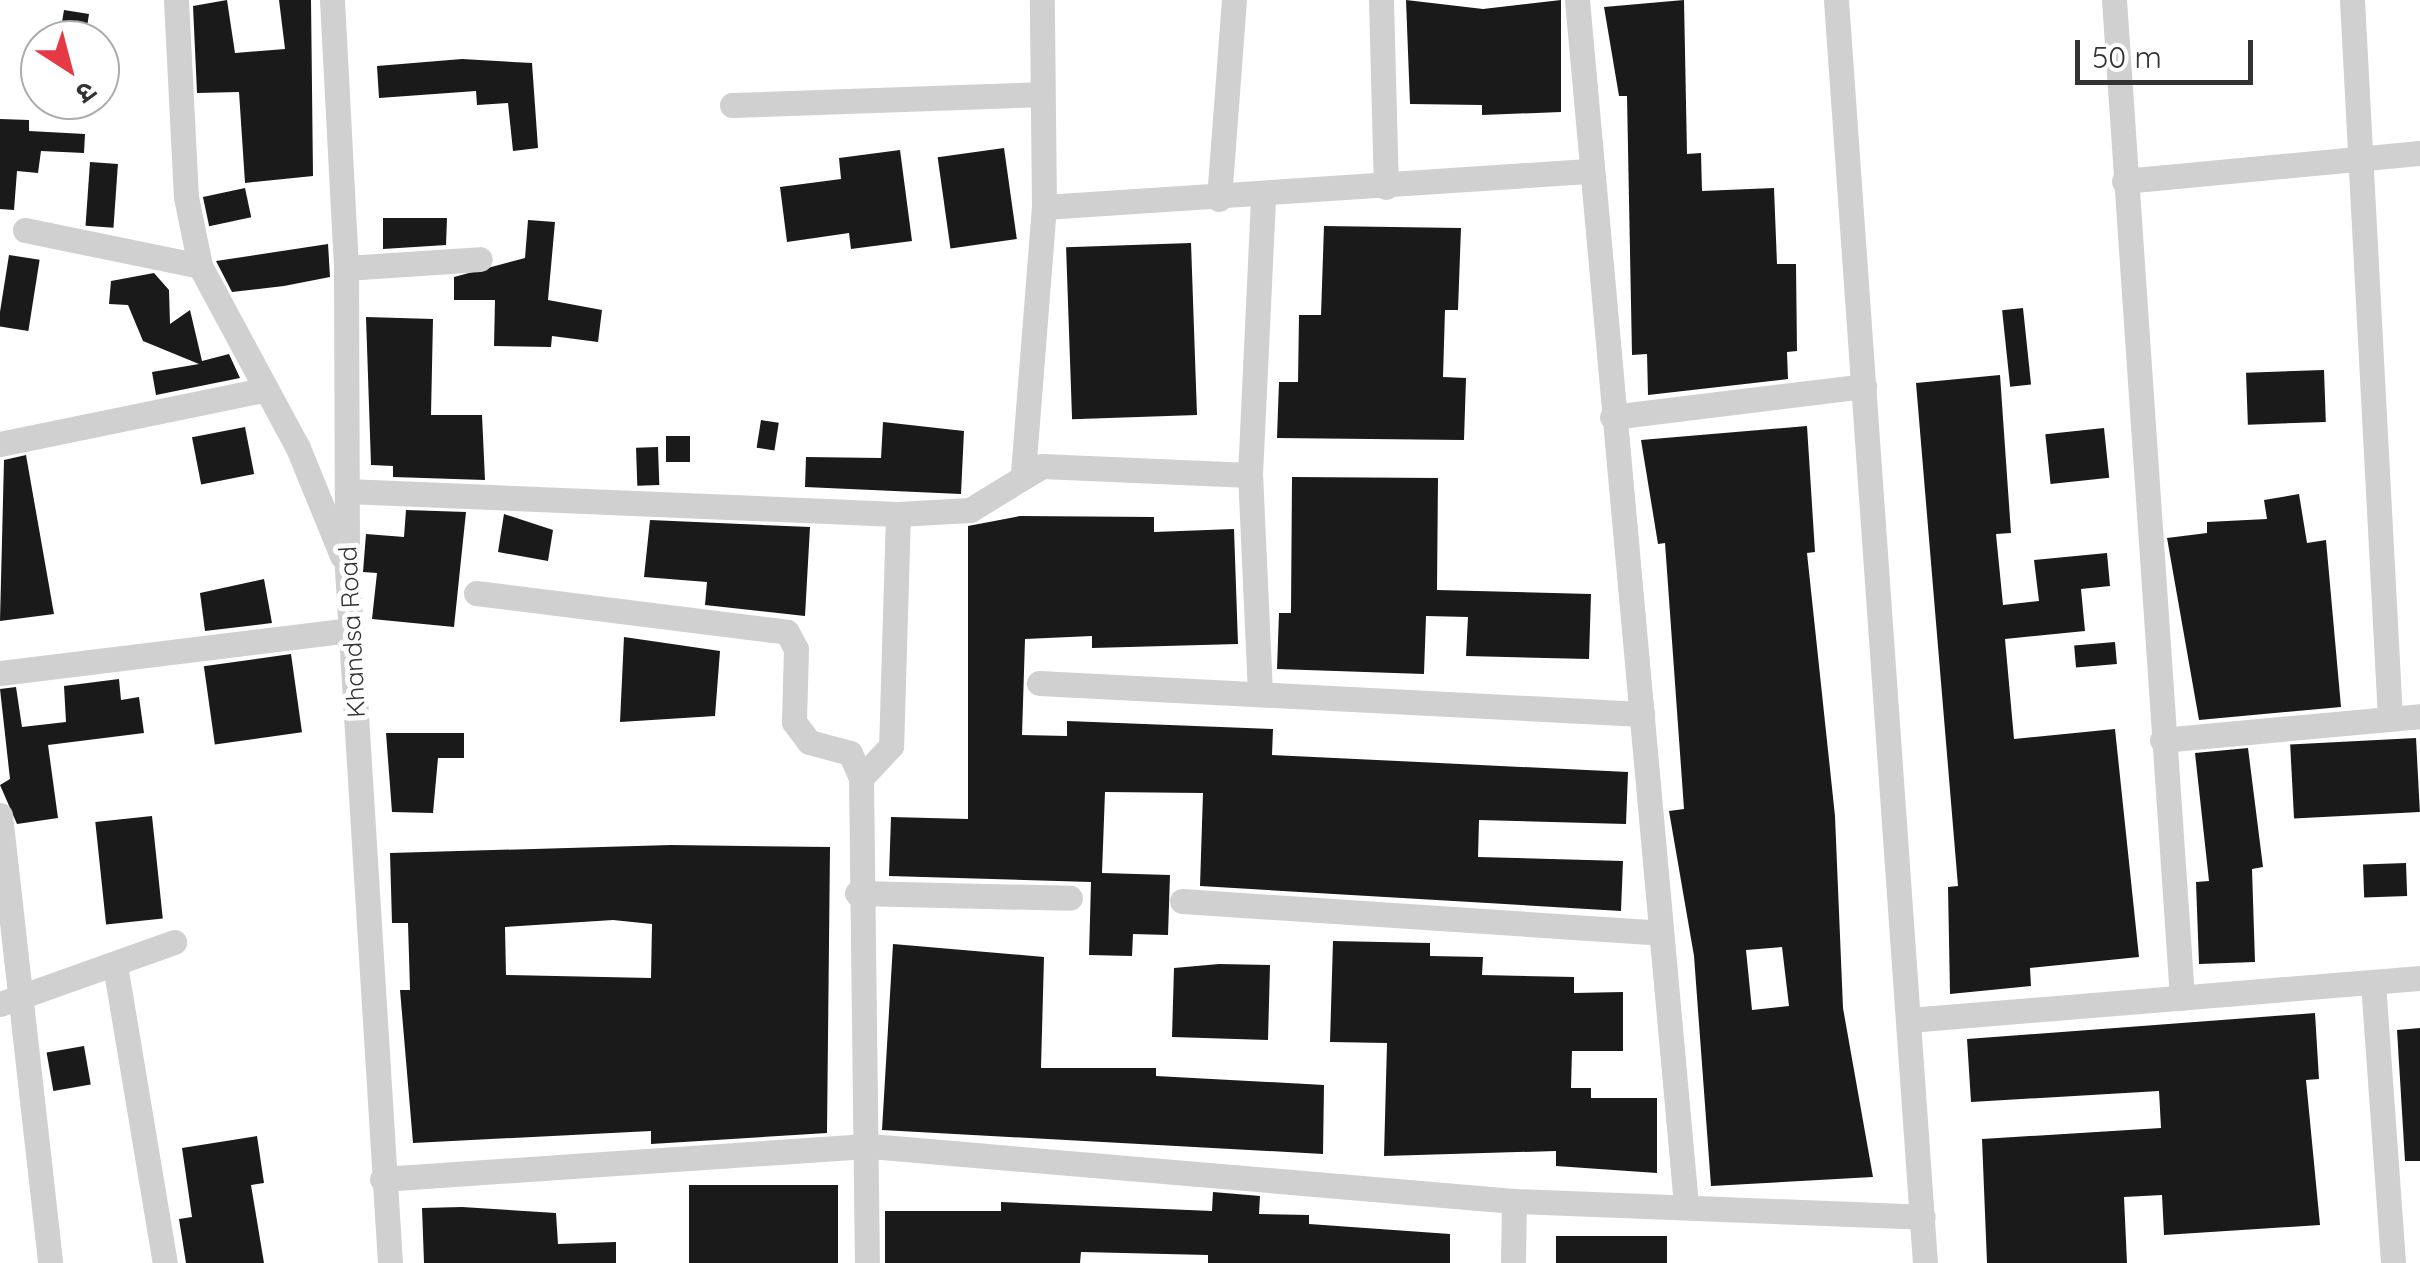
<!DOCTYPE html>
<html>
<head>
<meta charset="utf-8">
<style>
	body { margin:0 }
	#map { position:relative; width:2420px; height:1263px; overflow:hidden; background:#fff; font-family:Quicksand,"Noto Sans Devanagari",sans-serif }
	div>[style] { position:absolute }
	.building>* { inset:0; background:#1a1a1a; transform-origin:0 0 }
	.minor>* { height:25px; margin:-12.5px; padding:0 12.5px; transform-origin:12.5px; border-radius:12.5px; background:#d0d0d0 }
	span { translate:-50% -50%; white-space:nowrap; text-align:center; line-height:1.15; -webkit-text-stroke:10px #fff; paint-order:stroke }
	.street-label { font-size:25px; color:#333 }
	.north { position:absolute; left:20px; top:20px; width:100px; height:100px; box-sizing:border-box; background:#fff; border:2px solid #adadad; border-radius:50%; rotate:144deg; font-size:28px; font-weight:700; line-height:40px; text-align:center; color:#333 }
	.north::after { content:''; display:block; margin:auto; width:35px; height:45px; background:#e63946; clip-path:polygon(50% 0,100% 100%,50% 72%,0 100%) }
	.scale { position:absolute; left:2075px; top:40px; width:178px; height:45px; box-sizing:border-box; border:5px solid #333; border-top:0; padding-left:12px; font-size:30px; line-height:35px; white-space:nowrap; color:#333; -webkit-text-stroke:8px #fff; paint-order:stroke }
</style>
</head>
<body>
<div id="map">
	<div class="building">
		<i style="clip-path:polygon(227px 0,235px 53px,285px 49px,279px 0,311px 0,313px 176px,245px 183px,239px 92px,197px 93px,193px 6px)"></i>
		<i style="clip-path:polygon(1406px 0,1483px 9px,1561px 0,1561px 112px,1482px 115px,1482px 105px,1410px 104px)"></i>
		<i style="clip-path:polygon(1684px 0,1687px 154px,1701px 153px,1702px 191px,1774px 188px,1777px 264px,1796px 264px,1797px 351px,1787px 352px,1788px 379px,1648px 395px,1647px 354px,1632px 355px,1627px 96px,1619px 96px,1604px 7px)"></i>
		<i style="clip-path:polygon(64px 10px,89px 14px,85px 40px,59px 40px)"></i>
		<i style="clip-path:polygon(462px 59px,532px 63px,538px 148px,513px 151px,508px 103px,477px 105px,476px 91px,379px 98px,377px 66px)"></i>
		<i style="clip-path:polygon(0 119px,29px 120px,29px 131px,85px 134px,84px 153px,41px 151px,38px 173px,17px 171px,14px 210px,0 209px)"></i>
		<i style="left:1004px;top:148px;width:92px;height:67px;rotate:82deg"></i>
		<i style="clip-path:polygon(900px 150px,912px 241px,851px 249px,849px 233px,787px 242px,780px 187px,841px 179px,839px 158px)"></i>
		<i style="left:90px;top:162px;width:28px;height:64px;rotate:4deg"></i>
		<i style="left:245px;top:188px;width:30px;height:43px;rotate:78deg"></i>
		<i style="clip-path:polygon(383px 218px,447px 218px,446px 245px,383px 249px)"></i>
		<i style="clip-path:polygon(528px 220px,555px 222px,548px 300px,602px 310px,598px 342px,552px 336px,551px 347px,494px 346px,495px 300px,454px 300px,454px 277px,525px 258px)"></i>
		<i style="clip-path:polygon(1324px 226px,1461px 228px,1458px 310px,1445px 310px,1443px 377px,1466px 378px,1464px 440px,1277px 438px,1279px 382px,1298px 382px,1299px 315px,1321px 315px)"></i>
		<i style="left:1191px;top:243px;width:172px;height:125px;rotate:88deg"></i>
		<i style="clip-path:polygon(328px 244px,330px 277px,284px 286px,232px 292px,216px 261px)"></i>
		<i style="left:9px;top:255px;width:31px;height:72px;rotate:9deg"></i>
		<i style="clip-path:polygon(154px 273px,169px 290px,170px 324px,190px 310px,202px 361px,229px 354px,240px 378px,156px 395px,152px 372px,199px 364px,143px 341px,128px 305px,109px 304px,111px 281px)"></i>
		<i style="left:2023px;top:308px;width:77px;height:21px;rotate:84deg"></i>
		<i style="clip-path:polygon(366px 317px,433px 319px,431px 415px,482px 415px,485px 480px,393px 477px,393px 466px,371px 465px)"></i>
		<i style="left:2324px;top:370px;width:52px;height:78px;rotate:88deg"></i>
		<i style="clip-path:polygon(2000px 375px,2011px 533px,1996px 534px,2003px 605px,2039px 601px,2034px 560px,2107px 553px,2110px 586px,2081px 589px,2085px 631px,2005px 639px,2014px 739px,2115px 729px,2139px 957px,2030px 968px,2031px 986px,1950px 994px,1948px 887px,1958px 886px,1916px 383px)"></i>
		<i style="left:761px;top:420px;width:18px;height:28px;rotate:9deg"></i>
		<i style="clip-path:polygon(883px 422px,964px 431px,961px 494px,805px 487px,806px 457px,881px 458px)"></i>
		<i style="clip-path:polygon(evenodd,1807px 426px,1815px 552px,1807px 553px,1835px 816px,1843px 1008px,1873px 1177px,1711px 1186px,1694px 956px,1669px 811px,1684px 809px,1665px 543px,1658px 544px,1641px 440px,1807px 426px,1782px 947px,1789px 1006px,1752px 1010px,1746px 950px,1782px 947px)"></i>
		<i style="left:245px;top:427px;width:48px;height:54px;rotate:79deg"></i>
		<i style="left:2104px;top:428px;width:50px;height:59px;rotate:84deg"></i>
		<i style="left:666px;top:436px;width:24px;height:26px"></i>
		<i style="left:658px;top:447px;width:38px;height:22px;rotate:88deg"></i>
		<i style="clip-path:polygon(26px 455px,54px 614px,0 621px,4px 460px)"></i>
		<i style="clip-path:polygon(1292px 477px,1438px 478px,1437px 590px,1591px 594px,1589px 659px,1466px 656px,1468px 617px,1426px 616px,1424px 674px,1277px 669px,1279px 613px,1291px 613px)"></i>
		<i style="clip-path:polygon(2299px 494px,2307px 543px,2326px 540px,2341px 707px,2199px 720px,2167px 538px,2207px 533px,2207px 522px,2267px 519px,2264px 500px)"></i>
		<i style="clip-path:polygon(406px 510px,466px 512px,454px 627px,372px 619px,377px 573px,363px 572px,366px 534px,404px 537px)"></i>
		<i style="clip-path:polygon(504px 514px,553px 530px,548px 561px,498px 552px)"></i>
		<i style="clip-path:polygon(1020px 516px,1154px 517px,1154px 532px,1234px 529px,1238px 644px,1092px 648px,1092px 636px,1025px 639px,1022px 735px,1067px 736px,1067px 721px,1273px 729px,1272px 755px,1628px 772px,1626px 824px,1479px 820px,1478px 857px,1623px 861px,1621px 911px,1200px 886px,1203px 793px,1105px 792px,1102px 873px,1170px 875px,1168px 935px,1133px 934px,1132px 956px,1089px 955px,1091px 882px,889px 876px,891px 817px,968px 819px,968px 526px)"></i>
		<i style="clip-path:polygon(650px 520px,810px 527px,805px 616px,705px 605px,707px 582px,644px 577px)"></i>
		<i style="clip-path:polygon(264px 579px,272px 623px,205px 631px,200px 593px)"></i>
		<i style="clip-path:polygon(624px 637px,720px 651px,715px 716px,620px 722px)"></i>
		<i style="left:2115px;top:642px;width:22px;height:41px;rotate:85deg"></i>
		<i style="left:291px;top:654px;width:79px;height:88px;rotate:82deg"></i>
		<i style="clip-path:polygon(119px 679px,121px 700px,139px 697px,144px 733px,48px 745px,58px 818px,17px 824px,0 785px,10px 779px,0 689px,16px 687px,22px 727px,66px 722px,64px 686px)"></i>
		<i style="clip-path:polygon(386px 733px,464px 733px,464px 758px,438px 758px,433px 813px,392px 812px)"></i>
		<i style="left:2416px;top:738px;width:74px;height:126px;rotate:87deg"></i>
		<i style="clip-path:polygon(2248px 748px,2263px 867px,2252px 869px,2255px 962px,2199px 964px,2196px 882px,2209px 881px,2195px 753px)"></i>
		<i style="left:152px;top:816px;width:103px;height:57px;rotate:84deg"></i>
		<i style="clip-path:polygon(evenodd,671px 845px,830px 847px,827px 1133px,651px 1144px,651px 1131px,413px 1143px,400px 990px,410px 990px,408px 923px,392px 923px,390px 853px,671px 845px,613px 920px,652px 924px,651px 978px,506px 975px,505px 927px,613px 920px)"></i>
		<i style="left:2406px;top:863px;width:33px;height:43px;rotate:88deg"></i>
		<i style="clip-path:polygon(1333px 941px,1430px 943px,1430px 956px,1483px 957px,1482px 975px,1574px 977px,1574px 993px,1623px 992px,1623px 1051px,1572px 1051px,1571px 1088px,1591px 1088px,1591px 1098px,1657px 1098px,1657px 1173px,1556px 1166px,1556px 1151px,1384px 1156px,1387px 1043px,1330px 1042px)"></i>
		<i style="clip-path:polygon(893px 944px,1044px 957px,1041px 1068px,1156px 1068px,1156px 1076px,1324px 1085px,1323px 1154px,882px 1130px)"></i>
		<i style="clip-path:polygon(1219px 964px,1270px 965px,1268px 1040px,1172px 1037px,1174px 968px)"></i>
		<i style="clip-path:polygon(2315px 1013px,2319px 1079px,2306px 1080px,2320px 1225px,2164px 1235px,2162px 1195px,2124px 1197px,2127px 1263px,1987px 1263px,1982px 1139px,2161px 1128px,2159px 1091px,1971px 1102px,1967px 1039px)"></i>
		<i style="clip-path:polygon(2420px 1028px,2420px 1161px,2405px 1161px,2397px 1030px)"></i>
		<i style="left:84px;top:1046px;width:39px;height:38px;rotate:80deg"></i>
		<i style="clip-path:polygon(257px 1136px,264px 1183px,251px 1185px,264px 1263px,186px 1263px,179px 1219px,192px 1217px,182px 1148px)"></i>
		<i style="left:838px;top:1185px;width:78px;height:149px;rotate:90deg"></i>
		<i style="clip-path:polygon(1213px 1192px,1260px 1196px,1259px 1214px,1309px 1215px,1309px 1224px,1450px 1234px,1450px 1263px,1208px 1263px,1208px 1255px,1081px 1252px,1080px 1263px,885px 1263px,885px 1211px,1001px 1211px,1001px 1202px,1212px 1211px)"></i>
		<i style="clip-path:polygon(462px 1207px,556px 1213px,558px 1244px,616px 1242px,616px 1263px,424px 1263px,422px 1208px)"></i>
		<i style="left:1556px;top:1236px;width:111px;height:27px"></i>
	</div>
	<div class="minor">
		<i style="left:176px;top:0;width:197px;rotate:87.1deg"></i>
		<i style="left:186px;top:197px;width:70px;rotate:78.5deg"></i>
		<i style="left:200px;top:266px;width:207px;rotate:61.7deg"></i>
		<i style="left:298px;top:448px;width:117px;rotate:67.8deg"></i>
		<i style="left:332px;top:0;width:268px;rotate:87deg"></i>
		<i style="left:346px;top:268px;width:302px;rotate:89.8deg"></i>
		<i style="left:347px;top:570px;width:694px;rotate:86.45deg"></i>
		<i style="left:1381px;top:0;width:187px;rotate:88.5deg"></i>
		<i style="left:1577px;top:0;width:1209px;rotate:84.83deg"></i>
		<i style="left:1836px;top:0;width:1266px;rotate:85.97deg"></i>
		<i style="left:2114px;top:0;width:1000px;rotate:86.1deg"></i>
		<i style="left:2352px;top:0;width:719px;rotate:86.97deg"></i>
		<i style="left:732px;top:105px;width:309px;rotate:-2deg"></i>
		<i style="left:2124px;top:181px;width:297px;rotate:-5.4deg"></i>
		<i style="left:1219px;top:199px;width:200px;rotate:-85.7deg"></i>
		<i style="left:1044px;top:207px;width:545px;rotate:-3.79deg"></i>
		<i style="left:25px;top:230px;width:179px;rotate:11.6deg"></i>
		<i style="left:346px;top:268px;width:134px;rotate:-3.8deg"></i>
		<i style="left:1612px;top:417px;width:254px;rotate:-7deg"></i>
		<i style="left:0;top:444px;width:269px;rotate:-11.6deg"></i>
		<i style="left:1023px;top:473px;width:267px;rotate:-85.5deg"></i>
		<i style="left:1044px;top:207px;width:207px;rotate:-90.6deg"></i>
		<i style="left:347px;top:491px;width:551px;rotate:2.39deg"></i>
		<i style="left:898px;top:514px;width:232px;rotate:91.7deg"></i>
		<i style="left:891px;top:746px;width:44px;rotate:133.2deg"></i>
		<i style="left:898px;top:514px;width:72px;rotate:-3.2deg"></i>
		<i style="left:970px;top:510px;width:84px;rotate:-31.4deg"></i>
		<i style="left:1042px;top:466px;width:208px;rotate:2.5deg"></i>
		<i style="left:476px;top:593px;width:313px;rotate:7.1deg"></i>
		<i style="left:787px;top:632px;width:19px;rotate:62deg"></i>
		<i style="left:796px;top:649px;width:73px;rotate:91.6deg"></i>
		<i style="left:794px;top:722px;width:25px;rotate:53deg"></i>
		<i style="left:809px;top:742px;width:42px;rotate:15deg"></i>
		<i style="left:850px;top:753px;width:27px;rotate:66deg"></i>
		<i style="left:861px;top:778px;width:485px;rotate:89.3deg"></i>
		<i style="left:0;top:673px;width:354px;rotate:-7deg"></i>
		<i style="left:1039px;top:683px;width:604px;rotate:2.94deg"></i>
		<i style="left:1260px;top:693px;width:218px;rotate:-92.6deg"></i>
		<i style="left:1250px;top:475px;width:278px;rotate:-87.3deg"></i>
		<i style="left:2162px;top:740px;width:259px;rotate:-5.3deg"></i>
		<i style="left:0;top:815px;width:451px;rotate:83.6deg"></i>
		<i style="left:857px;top:893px;width:213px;rotate:1.3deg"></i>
		<i style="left:1182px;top:901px;width:480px;rotate:3.8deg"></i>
		<i style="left:115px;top:965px;width:302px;rotate:80.5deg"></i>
		<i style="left:2373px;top:983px;width:281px;rotate:85.9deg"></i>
		<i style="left:0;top:1004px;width:185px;rotate:-19.6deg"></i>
		<i style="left:1909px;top:1020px;width:513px;rotate:-4.7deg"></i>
		<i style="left:382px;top:1179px;width:489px;rotate:-3.9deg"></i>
		<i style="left:870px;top:1146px;width:646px;rotate:4.88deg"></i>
		<i style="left:1514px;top:1201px;width:409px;rotate:2.2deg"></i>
		<i style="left:1513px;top:1263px;width:62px;rotate:-89.1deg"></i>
	</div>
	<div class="street-label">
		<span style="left:352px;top:632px;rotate:-93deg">Khandsa Road</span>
	</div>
	<div class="north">उ</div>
	<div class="scale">50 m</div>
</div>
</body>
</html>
